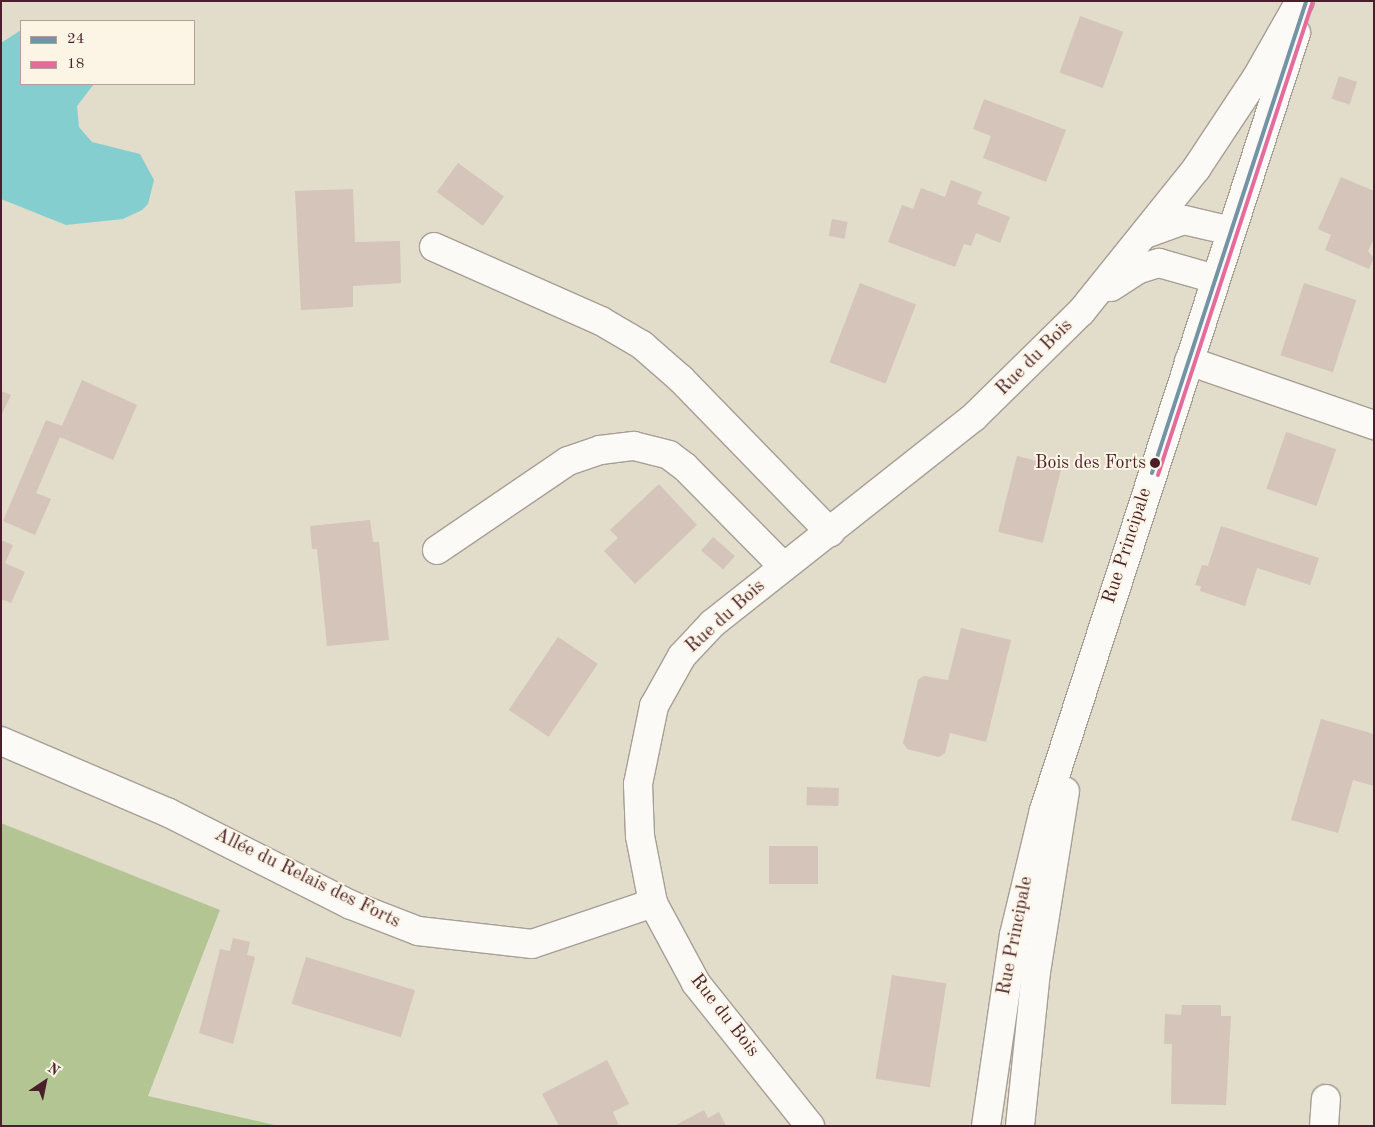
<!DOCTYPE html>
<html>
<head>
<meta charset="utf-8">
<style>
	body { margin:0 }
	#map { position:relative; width:1375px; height:1127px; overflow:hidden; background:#e2dcca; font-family:"Old Standard TT",serif }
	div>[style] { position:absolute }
	.forest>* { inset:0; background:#b4c594 }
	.water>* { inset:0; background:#84cecf }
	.building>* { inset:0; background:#d5c4b9; transform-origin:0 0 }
	.roads { filter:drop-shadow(1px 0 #a79e96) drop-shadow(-1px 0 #a79e96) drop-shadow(0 1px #a79e96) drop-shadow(0 -1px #a79e96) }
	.minor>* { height:28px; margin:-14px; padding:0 14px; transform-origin:14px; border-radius:14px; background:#fbfaf7 }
	.bus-1>* { height:4px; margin:-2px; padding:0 2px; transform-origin:2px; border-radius:2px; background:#7394a4 }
	.bus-2>* { height:4px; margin:-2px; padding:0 2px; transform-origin:2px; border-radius:2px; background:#e46c9d }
	.dots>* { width:14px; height:14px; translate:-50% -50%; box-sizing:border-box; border:2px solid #fcf5e5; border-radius:50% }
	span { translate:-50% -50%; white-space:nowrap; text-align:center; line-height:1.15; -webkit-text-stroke:4px #fcf5e5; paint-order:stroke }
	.bus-label { font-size:18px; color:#4a1f2b }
	.right { translate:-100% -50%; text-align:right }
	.street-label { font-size:19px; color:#4a1f2b }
	.frame { position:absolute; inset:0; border:2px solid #4a1f2b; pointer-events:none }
	.legend { position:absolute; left:20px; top:20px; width:175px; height:65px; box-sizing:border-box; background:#fcf5e5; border:1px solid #b59f9b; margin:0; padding:6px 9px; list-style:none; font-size:15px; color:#4a1f2b }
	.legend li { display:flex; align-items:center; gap:10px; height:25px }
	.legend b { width:25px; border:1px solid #b59f9b }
	.north { position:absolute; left:20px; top:1057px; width:50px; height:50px; -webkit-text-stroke:4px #fcf5e5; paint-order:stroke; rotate:34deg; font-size:14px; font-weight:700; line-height:20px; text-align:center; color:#4a1f2b }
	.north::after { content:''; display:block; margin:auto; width:18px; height:22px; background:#4a1f2b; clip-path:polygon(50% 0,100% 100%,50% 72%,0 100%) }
</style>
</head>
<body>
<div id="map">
	<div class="forest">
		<i style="clip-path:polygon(1px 823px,220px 910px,148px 1096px,279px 1126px,1px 1126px)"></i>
	</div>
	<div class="water">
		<i style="clip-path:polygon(21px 30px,21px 84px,94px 84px,77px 106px,79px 127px,92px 142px,140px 154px,154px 180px,148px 204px,142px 210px,123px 219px,66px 225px,1px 199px,1px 43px)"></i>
	</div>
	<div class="building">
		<i style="left:1080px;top:16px;width:46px;height:60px;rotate:20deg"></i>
		<i style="left:1339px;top:76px;width:19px;height:24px;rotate:18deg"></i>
		<i style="clip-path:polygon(984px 99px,1066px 130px,1046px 182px,983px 158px,991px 136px,973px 129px)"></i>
		<i style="left:458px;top:163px;width:57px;height:36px;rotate:36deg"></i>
		<i style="clip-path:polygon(1341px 177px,1374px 191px,1374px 239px,1368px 251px,1374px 258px,1369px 269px,1325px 250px,1331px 235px,1318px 229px)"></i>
		<i style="clip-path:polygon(951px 180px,982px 192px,977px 204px,1010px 217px,1000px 243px,976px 233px,971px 246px,964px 244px,955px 267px,888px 242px,902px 205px,913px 209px,921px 188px,945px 197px)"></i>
		<i style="clip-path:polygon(353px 189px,355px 242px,400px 241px,401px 283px,353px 286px,353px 307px,301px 310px,295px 191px)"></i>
		<i style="left:832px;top:219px;width:16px;height:17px;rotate:11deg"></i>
		<i style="left:860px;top:283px;width:60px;height:85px;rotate:21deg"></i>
		<i style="left:1304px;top:283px;width:55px;height:76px;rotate:18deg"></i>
		<i style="clip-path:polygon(82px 380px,137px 405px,113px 460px,60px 437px,36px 493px,51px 499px,35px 535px,3px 521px,46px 420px,62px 426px)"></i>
		<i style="clip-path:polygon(1px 391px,11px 395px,1px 416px)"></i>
		<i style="left:1286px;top:432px;width:53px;height:60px;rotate:19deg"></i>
		<i style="left:1017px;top:456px;width:46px;height:78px;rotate:14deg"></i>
		<i style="clip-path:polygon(659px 484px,697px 525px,635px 584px,604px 551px,618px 538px,610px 530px)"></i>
		<i style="clip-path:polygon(370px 520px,373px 542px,379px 542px,389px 640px,327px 646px,317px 549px,312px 549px,310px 526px)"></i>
		<i style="clip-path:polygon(1221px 526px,1319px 558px,1310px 585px,1257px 568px,1245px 606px,1200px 591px,1201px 586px,1195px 585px,1202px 565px,1208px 566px)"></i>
		<i style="left:713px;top:537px;width:29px;height:18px;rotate:41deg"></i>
		<i style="clip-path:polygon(1px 540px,13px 545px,5px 563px,25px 572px,11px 603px,1px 599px)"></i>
		<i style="clip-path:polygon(961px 628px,1011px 640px,986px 742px,950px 733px,945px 753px,939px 757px,907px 749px,903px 743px,918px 680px,924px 676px,948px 680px)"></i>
		<i style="left:558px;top:637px;width:48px;height:88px;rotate:34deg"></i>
		<i style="clip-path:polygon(1321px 719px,1374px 734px,1374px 786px,1353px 780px,1338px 833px,1291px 820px)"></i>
		<i style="left:807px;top:787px;width:32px;height:18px;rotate:2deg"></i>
		<i style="left:769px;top:846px;width:49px;height:38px"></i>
		<i style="clip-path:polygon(233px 938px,250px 942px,247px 955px,255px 957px,233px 1044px,199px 1033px,220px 949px,230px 951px)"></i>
		<i style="left:306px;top:957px;width:114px;height:49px;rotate:17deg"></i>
		<i style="left:892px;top:975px;width:55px;height:105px;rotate:9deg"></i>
		<i style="clip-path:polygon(1182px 1005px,1221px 1005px,1221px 1016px,1231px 1016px,1226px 1105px,1171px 1104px,1172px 1044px,1164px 1044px,1165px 1014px,1181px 1015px)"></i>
		<i style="clip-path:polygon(607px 1060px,629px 1104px,613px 1112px,619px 1126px,559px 1126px,542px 1094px)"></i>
		<i style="clip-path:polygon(704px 1110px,708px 1118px,719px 1112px,726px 1126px,674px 1126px)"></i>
	</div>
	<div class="roads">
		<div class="minor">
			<i style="left:1145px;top:234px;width:41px;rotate:-19.7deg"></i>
			<i style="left:1184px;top:220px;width:48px;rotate:13.2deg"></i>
			<i style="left:434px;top:247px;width:183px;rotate:23.9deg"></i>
			<i style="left:601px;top:321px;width:48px;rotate:30.3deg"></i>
			<i style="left:642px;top:345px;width:52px;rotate:41.1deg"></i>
			<i style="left:681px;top:379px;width:214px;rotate:45.8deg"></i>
			<i style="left:1111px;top:287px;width:33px;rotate:-33deg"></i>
			<i style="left:1139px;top:269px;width:21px;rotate:-17deg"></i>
			<i style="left:1159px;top:263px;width:58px;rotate:15.9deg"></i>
			<i style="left:1189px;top:361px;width:196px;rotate:19.1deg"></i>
			<i style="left:437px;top:550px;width:158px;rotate:-34.2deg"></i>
			<i style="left:568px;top:461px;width:34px;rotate:-19deg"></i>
			<i style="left:600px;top:450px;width:34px;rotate:-7deg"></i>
			<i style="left:634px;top:446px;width:36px;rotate:14deg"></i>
			<i style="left:669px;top:455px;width:20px;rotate:37deg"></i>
			<i style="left:685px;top:467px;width:139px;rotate:45.3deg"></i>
			<i style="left:1px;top:741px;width:181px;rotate:23.2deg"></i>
			<i style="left:167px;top:812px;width:206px;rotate:26.8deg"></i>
			<i style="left:351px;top:905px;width:72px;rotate:21.2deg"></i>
			<i style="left:418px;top:931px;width:115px;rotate:6.5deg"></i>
			<i style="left:532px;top:944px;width:128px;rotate:-18.7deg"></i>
			<i style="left:810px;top:1126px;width:183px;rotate:-128.6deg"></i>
			<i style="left:696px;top:983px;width:91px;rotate:-118.3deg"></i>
			<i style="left:653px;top:903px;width:68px;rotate:-101deg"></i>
			<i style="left:640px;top:836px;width:52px;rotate:-92.2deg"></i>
			<i style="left:638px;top:784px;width:80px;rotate:-78.4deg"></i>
			<i style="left:654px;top:706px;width:57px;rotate:-60.8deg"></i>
			<i style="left:682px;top:656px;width:45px;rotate:-46.8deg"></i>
			<i style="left:713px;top:623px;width:333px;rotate:-38.3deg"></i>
			<i style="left:974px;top:417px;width:150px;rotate:-44.5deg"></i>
			<i style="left:1081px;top:312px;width:184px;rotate:-51.2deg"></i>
			<i style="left:1196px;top:169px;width:110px;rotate:-56.5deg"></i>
			<i style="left:1257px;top:77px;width:87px;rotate:-60.5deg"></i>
			<i style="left:986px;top:1126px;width:193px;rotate:-81.7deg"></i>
			<i style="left:1014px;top:935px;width:129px;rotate:-76.5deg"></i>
			<i style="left:1044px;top:810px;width:817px;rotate:-72.03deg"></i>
			<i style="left:1020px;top:1126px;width:155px;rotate:-84.1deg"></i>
			<i style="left:1036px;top:972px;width:183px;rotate:-80.9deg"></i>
			<i style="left:1324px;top:1126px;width:27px;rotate:-86deg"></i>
		</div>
	</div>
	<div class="bus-1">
		<i style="left:1152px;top:473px;width:496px;rotate:-71.9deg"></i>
	</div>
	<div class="bus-2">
		<i style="left:1158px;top:475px;width:496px;rotate:-71.9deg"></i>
	</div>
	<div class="dots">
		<i style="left:1155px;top:463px;background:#4a1f2b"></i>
	</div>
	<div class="bus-label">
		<span class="right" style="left:1146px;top:463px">Bois des Forts</span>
	</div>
	<div class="street-label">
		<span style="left:1035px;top:358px;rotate:-45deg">Rue du Bois</span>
		<span style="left:1128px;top:546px;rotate:-72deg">Rue Principale</span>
		<span style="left:726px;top:617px;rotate:-42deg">Rue du Bois</span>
		<span style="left:307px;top:879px;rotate:26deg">Allée du Relais des Forts</span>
		<span style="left:1016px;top:936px;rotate:-79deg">Rue Principale</span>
		<span style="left:724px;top:1016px;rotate:52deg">Rue du Bois</span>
	</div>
	<div class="frame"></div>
	<ul class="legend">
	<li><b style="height:6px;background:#7394a4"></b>24</li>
	<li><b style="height:6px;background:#e46c9d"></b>18</li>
	</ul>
	<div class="north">N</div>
</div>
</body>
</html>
